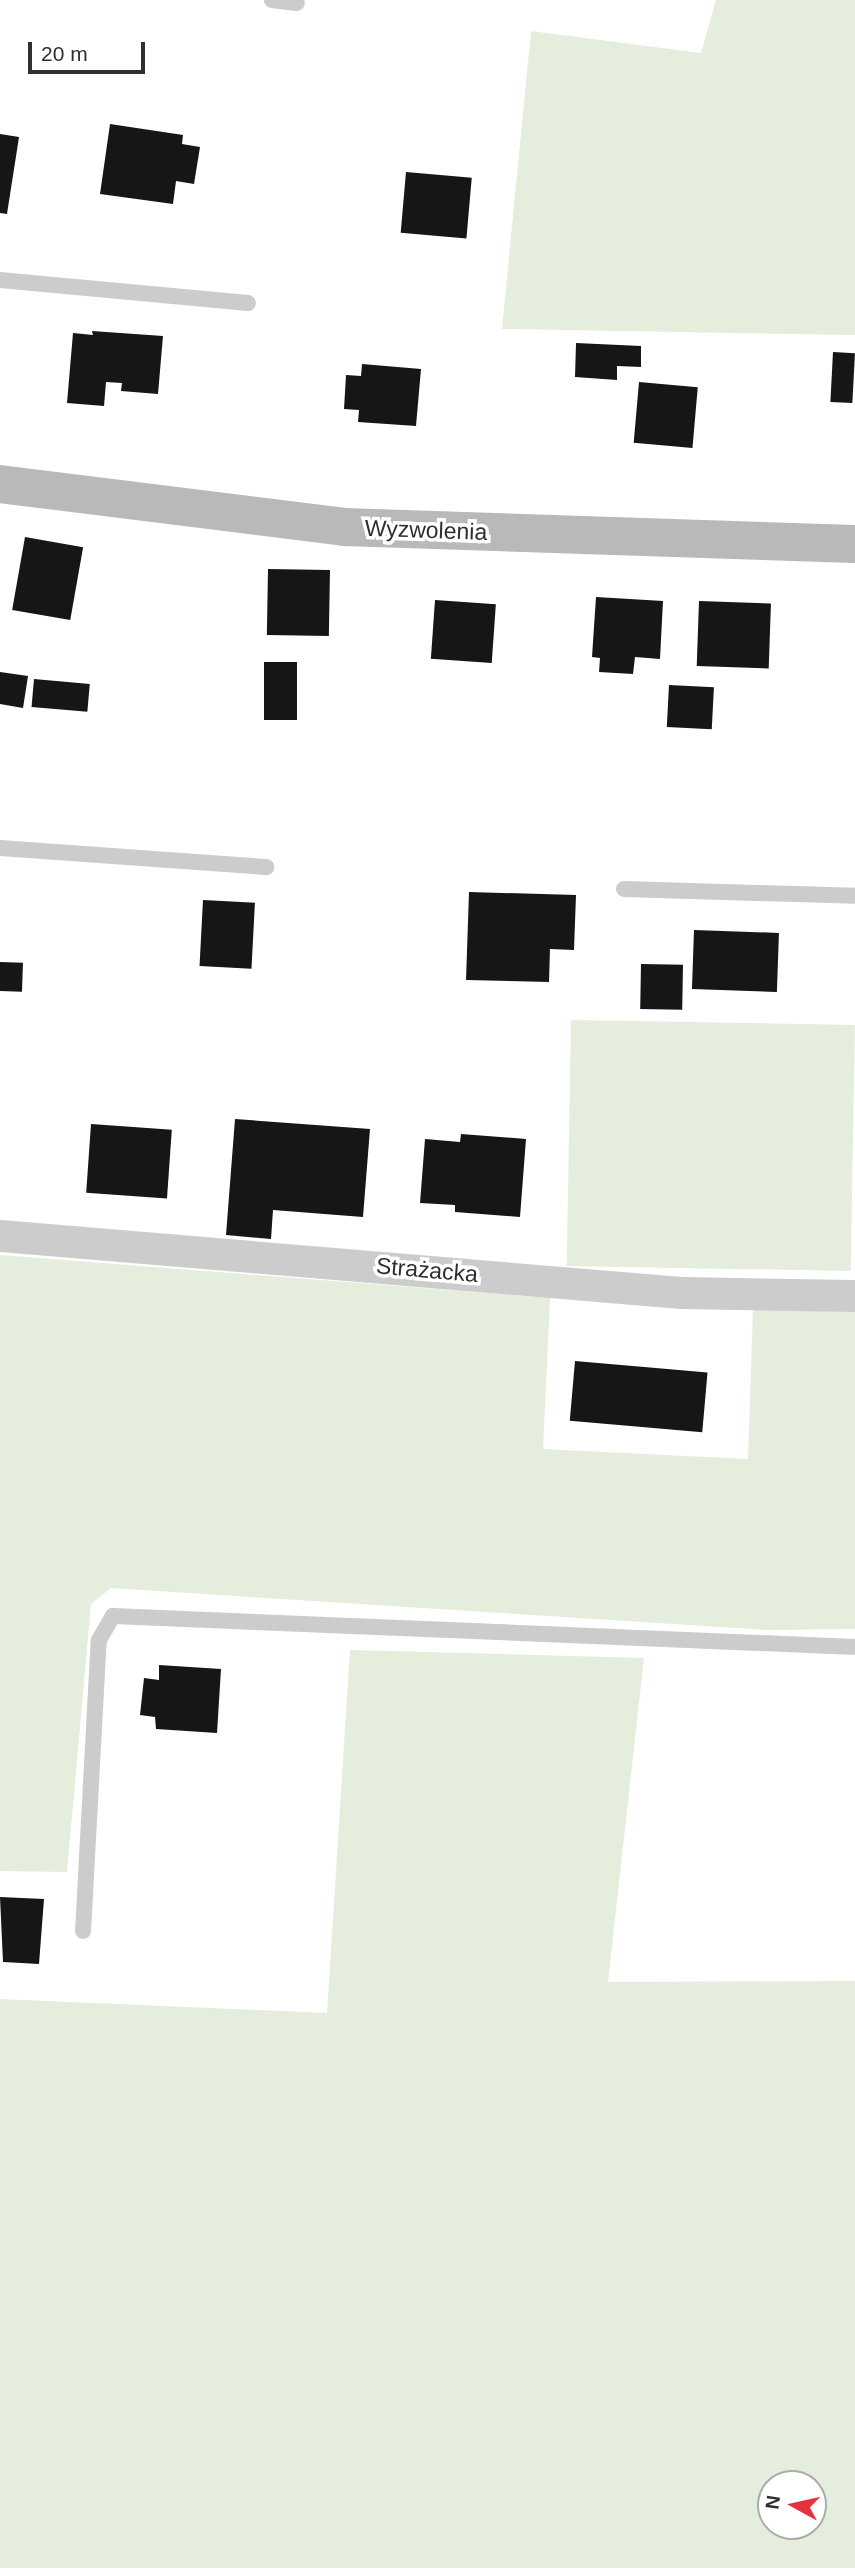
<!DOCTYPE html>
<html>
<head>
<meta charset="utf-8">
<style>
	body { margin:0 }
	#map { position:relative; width:855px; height:2568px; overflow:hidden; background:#fff; font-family:Helvetica,sans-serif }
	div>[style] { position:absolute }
	.green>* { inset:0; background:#e5eddd; transform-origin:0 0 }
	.building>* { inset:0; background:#161616; transform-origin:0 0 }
	.lane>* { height:16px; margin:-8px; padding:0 8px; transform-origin:8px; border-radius:8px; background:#ccc }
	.street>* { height:32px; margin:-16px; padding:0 16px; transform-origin:16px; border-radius:16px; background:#ccc }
	.secondary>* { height:38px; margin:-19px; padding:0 19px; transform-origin:19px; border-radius:19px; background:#b9b9b9 }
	span { translate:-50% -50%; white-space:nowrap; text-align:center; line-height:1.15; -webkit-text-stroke:7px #fff; paint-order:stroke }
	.street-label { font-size:23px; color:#2f2f2f }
	.north { position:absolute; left:757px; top:2470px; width:70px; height:70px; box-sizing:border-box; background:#fff; border:2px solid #acacac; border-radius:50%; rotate:278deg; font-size:19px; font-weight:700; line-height:28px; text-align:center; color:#2f2f2f }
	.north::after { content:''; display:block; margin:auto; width:24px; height:32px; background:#e6323e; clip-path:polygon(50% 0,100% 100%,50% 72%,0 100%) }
	.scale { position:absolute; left:28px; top:42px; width:117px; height:32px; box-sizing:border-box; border:4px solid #2f2f2f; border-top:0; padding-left:9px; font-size:21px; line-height:24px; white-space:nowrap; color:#2f2f2f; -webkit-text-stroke:5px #fff; paint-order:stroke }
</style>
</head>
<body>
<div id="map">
	<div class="green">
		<i style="clip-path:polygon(716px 0,855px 0,855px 335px,502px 329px,531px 31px,701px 53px)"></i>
		<i style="left:571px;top:1020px;width:284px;height:246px;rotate:1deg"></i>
		<i style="clip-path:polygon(0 1255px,550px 1298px,543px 1449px,748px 1459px,753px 1309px,855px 1312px,855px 1629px,766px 1630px,111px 1588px,91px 1604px,67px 1872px,0 1871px)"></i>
		<i style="clip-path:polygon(evenodd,350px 1650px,644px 1658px,608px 1982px,855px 1981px,855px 2568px,0 2568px,0 1999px,327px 2013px,350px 1650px,771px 2484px,813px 2484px,813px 2526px,771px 2526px,771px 2484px)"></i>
	</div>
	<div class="building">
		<i style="clip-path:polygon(110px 124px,183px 135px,182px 144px,200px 147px,194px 184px,176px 181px,173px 204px,100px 194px)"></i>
		<i style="clip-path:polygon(0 134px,19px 137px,7px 214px,0 213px)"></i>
		<i style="left:406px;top:172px;width:66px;height:61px;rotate:5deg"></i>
		<i style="clip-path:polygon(92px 331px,163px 336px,158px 394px,121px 391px,122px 383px,106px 382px,104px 406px,67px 403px,73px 333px,93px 335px)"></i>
		<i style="clip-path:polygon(576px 343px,641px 346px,641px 367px,617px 366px,617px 380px,575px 377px)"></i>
		<i style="left:833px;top:352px;width:22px;height:50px;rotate:3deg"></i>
		<i style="clip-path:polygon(362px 364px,421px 369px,416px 426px,358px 422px,359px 410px,344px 409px,346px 375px,361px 376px)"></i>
		<i style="left:639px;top:382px;width:59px;height:61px;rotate:5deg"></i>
		<i style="left:25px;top:537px;width:59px;height:74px;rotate:10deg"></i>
		<i style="left:268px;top:569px;width:62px;height:66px;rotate:1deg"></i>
		<i style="clip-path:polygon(596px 597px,663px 601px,660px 659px,635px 657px,633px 674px,599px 672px,600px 658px,592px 657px)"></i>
		<i style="left:435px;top:600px;width:61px;height:59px;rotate:4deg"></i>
		<i style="left:699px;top:601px;width:72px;height:65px;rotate:2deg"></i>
		<i style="left:264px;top:662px;width:33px;height:58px"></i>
		<i style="clip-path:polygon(0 672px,28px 676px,23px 708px,0 704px)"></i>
		<i style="left:34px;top:679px;width:56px;height:28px;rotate:5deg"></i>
		<i style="left:669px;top:685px;width:45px;height:42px;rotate:3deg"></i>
		<i style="clip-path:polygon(469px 892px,576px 895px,574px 950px,550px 949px,549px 982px,466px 980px)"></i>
		<i style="left:203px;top:900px;width:52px;height:66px;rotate:3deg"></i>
		<i style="left:694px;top:930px;width:85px;height:59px;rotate:2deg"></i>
		<i style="left:0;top:962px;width:23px;height:29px;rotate:2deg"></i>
		<i style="left:641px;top:964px;width:42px;height:45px;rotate:1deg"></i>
		<i style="clip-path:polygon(235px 1119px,370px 1129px,363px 1217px,273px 1210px,271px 1239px,226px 1235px)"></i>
		<i style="left:91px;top:1124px;width:81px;height:69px;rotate:4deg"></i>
		<i style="clip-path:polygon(461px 1134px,526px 1139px,520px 1217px,455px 1212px,455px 1205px,420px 1203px,425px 1139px,460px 1142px)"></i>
		<i style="left:575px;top:1361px;width:133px;height:60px;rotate:5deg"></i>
		<i style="clip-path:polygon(159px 1665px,221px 1669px,217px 1733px,156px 1729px,155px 1717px,140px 1715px,144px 1678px,159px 1680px)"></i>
		<i style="clip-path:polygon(0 1897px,44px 1899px,39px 1964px,3px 1962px)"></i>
	</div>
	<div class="lane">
		<i style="left:272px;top:0;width:25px;rotate:7deg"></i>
		<i style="left:0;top:280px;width:249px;rotate:5.3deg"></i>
		<i style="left:0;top:848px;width:267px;rotate:4.1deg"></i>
		<i style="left:624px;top:889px;width:231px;rotate:1.7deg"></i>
		<i style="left:83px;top:1931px;width:291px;rotate:-86.9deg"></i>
		<i style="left:99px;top:1640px;width:28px;rotate:-60deg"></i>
		<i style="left:113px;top:1616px;width:743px;rotate:2.39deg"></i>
	</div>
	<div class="street">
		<i style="left:0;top:1236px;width:684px;rotate:4.78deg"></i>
		<i style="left:682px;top:1293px;width:173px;rotate:1deg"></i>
	</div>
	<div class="secondary">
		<i style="left:0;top:484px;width:347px;rotate:7.1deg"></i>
		<i style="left:344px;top:527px;width:511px;rotate:1.91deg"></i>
	</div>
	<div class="street-label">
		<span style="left:426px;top:530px;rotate:2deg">Wyzwolenia</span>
		<span style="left:427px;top:1270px;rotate:5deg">Strażacka</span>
	</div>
	<div class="north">N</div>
	<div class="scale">20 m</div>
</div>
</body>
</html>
